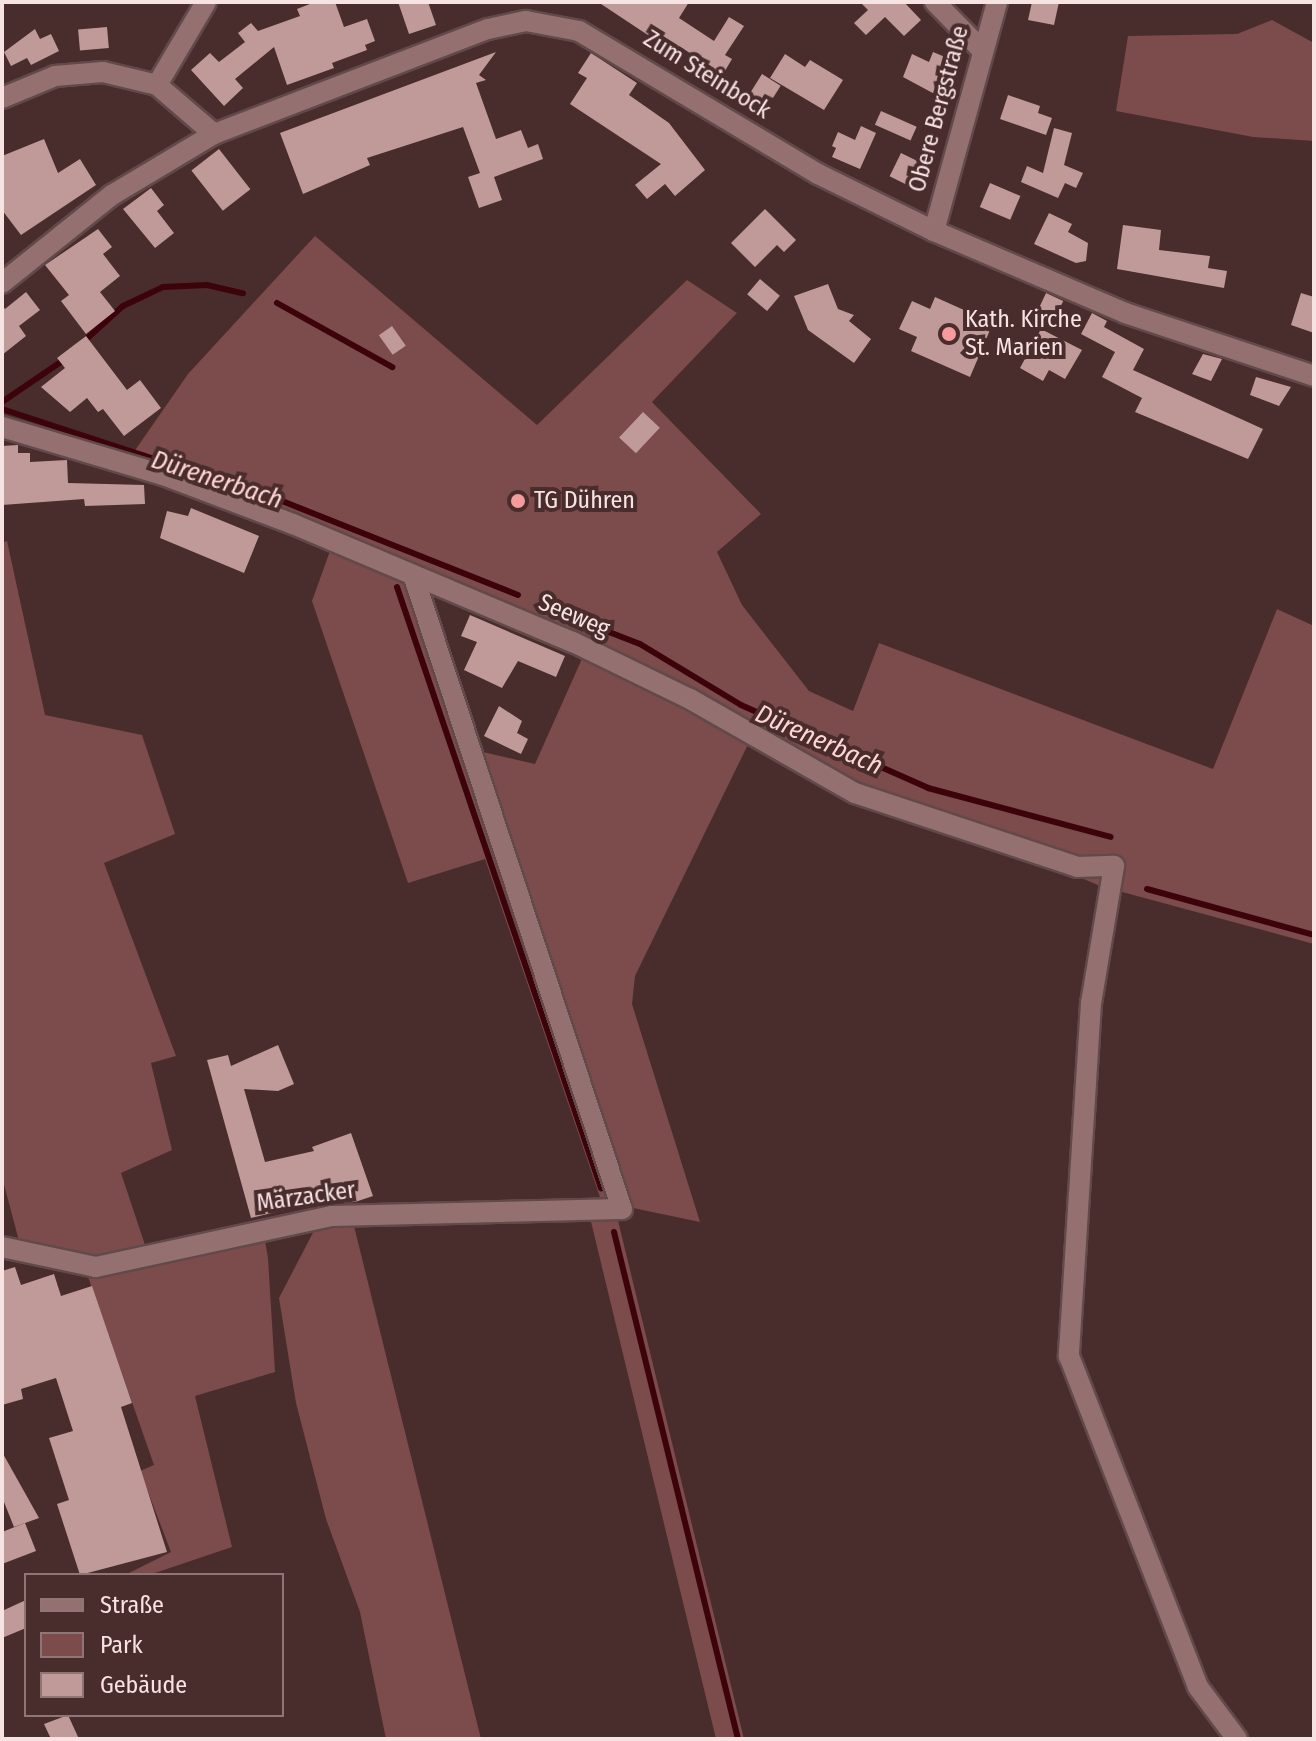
<!DOCTYPE html>
<html>
<head>
<meta charset="utf-8">
<style>
	body { margin:0 }
	#map { position:relative; width:1316px; height:1741px; overflow:hidden; background:#492c2c; font-family:"Fira Sans Condensed",sans-serif }
	div>[style] { position:absolute }
	.green>* { inset:0; background:#7c4b4b }
	.stream>* { height:6px; margin:-3px; padding:0 3px; transform-origin:3px; border-radius:3px; background:#3d030b }
	.building>* { inset:0; background:#bf9a99; transform-origin:0 0 }
	.roads { filter:drop-shadow(2px 0 #62494a) drop-shadow(-2px 0 #62494a) drop-shadow(0 2px #62494a) drop-shadow(0 -2px #62494a) }
	.minor>* { height:20px; margin:-10px; padding:0 10px; transform-origin:10px; border-radius:10px; background:#947170 }
	.dots>* { width:22px; height:22px; translate:-50% -50%; box-sizing:border-box; border:4px solid #492c2c; border-radius:50% }
	span { translate:-50% -50%; white-space:nowrap; text-align:center; line-height:1.15; -webkit-text-stroke:8px #492c2c; paint-order:stroke }
	.street-label { font-size:24px; color:#f7e3e2 }
	.poi-label { font-size:24px; color:#f7e3e2 }
	.left { translate:0 -50%; text-align:left }
	.water-label { font-size:26px; color:#ffd6d5; font-style:italic }
	.frame { position:absolute; inset:0; border:4px solid #f7e3e2; pointer-events:none }
	.legend { position:absolute; left:24px; top:1573px; width:260px; height:144px; box-sizing:border-box; background:#492c2c; border:2px solid #8f7575; margin:0; padding:10px 14px; list-style:none; font-size:24px; color:#f7e3e2 }
	.legend li { display:flex; align-items:center; gap:16px; height:40px }
	.legend b { width:40px; border:2px solid #8f7575 }
</style>
</head>
<body>
<div id="map">
	<div class="green">
		<i style="clip-path:polygon(1272px 20px,1314px 43px,1314px 141px,1253px 137px,1116px 111px,1128px 36px,1237px 34px)"></i>
		<i style="clip-path:polygon(evenodd,315px 236px,537px 425px,687px 280px,737px 313px,652px 402px,761px 514px,717px 552px,742px 605px,809px 691px,853px 711px,879px 643px,1213px 769px,1277px 609px,1314px 626px,1314px 944px,1100px 886px,854px 780px,756px 728px,635px 976px,632px 1004px,700px 1222px,614px 1204px,744px 1739px,716px 1739px,586px 1201px,601px 1200px,485px 859px,408px 883px,312px 601px,330px 551px,129px 459px,188px 374px,315px 236px,421px 573px,589px 643px,535px 764px,461px 747px,421px 573px)"></i>
		<i style="clip-path:polygon(7px 541px,45px 715px,142px 735px,175px 834px,104px 863px,176px 1056px,151px 1063px,172px 1150px,121px 1173px,151px 1263px,264px 1235px,268px 1258px,275px 1372px,195px 1396px,232px 1547px,149px 1575px,125px 1575px,171px 1552px,140px 1471px,154px 1465px,85px 1268px,23px 1256px,2px 1177px,2px 543px)"></i>
		<i style="clip-path:polygon(353px 1222px,481px 1739px,386px 1739px,360px 1612px,326px 1519px,296px 1403px,279px 1298px,318px 1223px)"></i>
	</div>
	<div class="stream">
		<i style="left:277px;top:303px;width:132px;rotate:29.1deg"></i>
		<i style="left:82px;top:343px;width:55px;rotate:-42.1deg"></i>
		<i style="left:123px;top:306px;width:44px;rotate:-25.4deg"></i>
		<i style="left:163px;top:287px;width:44px;rotate:-2.6deg"></i>
		<i style="left:207px;top:285px;width:37px;rotate:13deg"></i>
		<i style="left:2px;top:402px;width:76px;rotate:-34.3deg"></i>
		<i style="left:2px;top:409px;width:295px;rotate:18.2deg"></i>
		<i style="left:282px;top:501px;width:254px;rotate:21.7deg"></i>
		<i style="left:397px;top:587px;width:635px;rotate:71.25deg"></i>
		<i style="left:542px;top:606px;width:105px;rotate:21.2deg"></i>
		<i style="left:640px;top:644px;width:118px;rotate:31.1deg"></i>
		<i style="left:741px;top:705px;width:205px;rotate:23.9deg"></i>
		<i style="left:928px;top:788px;width:189px;rotate:15deg"></i>
		<i style="left:1147px;top:889px;width:173px;rotate:15.4deg"></i>
		<i style="left:614px;top:1232px;width:522px;rotate:76.26deg"></i>
	</div>
	<div class="building">
		<i style="clip-path:polygon(315px 2px,335px 2px,344px 27px,367px 19px,375px 41px,365px 45px,367px 50px,332px 63px,334px 68px,287px 85px,274px 47px,235px 79px,243px 88px,224px 106px,191px 70px,210px 53px,219px 62px,245px 42px,238px 33px,251px 23px,258px 31px,300px 16px,297px 9px)"></i>
		<i style="clip-path:polygon(398px 2px,428px 2px,436px 25px,409px 34px)"></i>
		<i style="clip-path:polygon(598px 2px,689px 2px,679px 18px,714px 41px,729px 17px,744px 26px,725px 55px,732px 59px,719px 81px,700px 69px,704px 62px,679px 46px,675px 53px)"></i>
		<i style="clip-path:polygon(860px 2px,904px 2px,921px 20px,904px 36px,885px 17px,866px 35px,854px 23px,868px 10px)"></i>
		<i style="clip-path:polygon(1032px 2px,1059px 2px,1054px 25px,1028px 20px)"></i>
		<i style="left:107px;top:27px;width:21px;height:29px;rotate:85deg"></i>
		<i style="clip-path:polygon(35px 29px,40px 39px,51px 34px,59px 51px,31px 65px,27px 58px,11px 66px,4px 52px)"></i>
		<i style="clip-path:polygon(496px 52px,479px 75px,486px 80px,476px 83px,496px 139px,521px 130px,528px 148px,538px 144px,543px 159px,494px 177px,502px 200px,479px 208px,468px 177px,480px 173px,463px 127px,367px 158px,370px 165px,303px 194px,280px 133px)"></i>
		<i style="clip-path:polygon(933px 52px,950px 59px,946px 69px,953px 72px,942px 98px,903px 77px,912px 54px,929px 62px)"></i>
		<i style="clip-path:polygon(591px 53px,637px 83px,629px 95px,669px 123px,705px 170px,675px 196px,665px 184px,647px 199px,635px 185px,661px 164px,570px 104px,587px 78px,578px 73px)"></i>
		<i style="clip-path:polygon(785px 54px,805px 67px,810px 60px,843px 80px,824px 110px,770px 78px)"></i>
		<i style="left:762px;top:74px;width:22px;height:30px;rotate:32deg"></i>
		<i style="clip-path:polygon(1008px 95px,1040px 106px,1038px 113px,1052px 118px,1046px 135px,1000px 119px)"></i>
		<i style="left:881px;top:111px;width:39px;height:15px;rotate:24deg"></i>
		<i style="clip-path:polygon(861px 126px,876px 133px,860px 169px,832px 157px,836px 148px,832px 146px,838px 132px,855px 140px)"></i>
		<i style="clip-path:polygon(1054px 128px,1072px 133px,1064px 165px,1083px 173px,1076px 188px,1065px 183px,1058px 198px,1021px 182px,1027px 166px,1043px 173px)"></i>
		<i style="clip-path:polygon(44px 139px,58px 173px,80px 159px,96px 185px,21px 235px,2px 210px,2px 156px)"></i>
		<i style="left:219px;top:149px;width:51px;height:35px;rotate:52deg"></i>
		<i style="left:901px;top:153px;width:28px;height:26px;rotate:26deg"></i>
		<i style="left:990px;top:183px;width:33px;height:26px;rotate:23deg"></i>
		<i style="clip-path:polygon(151px 188px,164px 205px,157px 211px,174px 233px,155px 248px,123px 209px)"></i>
		<i style="clip-path:polygon(765px 209px,796px 240px,784px 252px,777px 245px,755px 267px,731px 243px)"></i>
		<i style="clip-path:polygon(1049px 213px,1072px 224px,1068px 232px,1088px 243px,1086px 261px,1076px 263px,1034px 244px)"></i>
		<i style="clip-path:polygon(1123px 225px,1161px 230px,1159px 250px,1210px 256px,1208px 268px,1227px 271px,1224px 288px,1117px 269px)"></i>
		<i style="clip-path:polygon(98px 229px,112px 247px,103px 254px,120px 276px,100px 292px,115px 311px,86px 334px,61px 301px,69px 295px,45px 265px)"></i>
		<i style="left:760px;top:279px;width:26px;height:20px;rotate:40deg"></i>
		<i style="clip-path:polygon(828px 284px,838px 309px,854px 315px,849px 321px,871px 339px,854px 363px,808px 330px,794px 296px)"></i>
		<i style="clip-path:polygon(26px 292px,40px 310px,19px 326px,26px 336px,2px 355px,2px 305px,5px 309px)"></i>
		<i style="left:1046px;top:293px;width:19px;height:21px;rotate:25deg"></i>
		<i style="clip-path:polygon(1301px 293px,1314px 297px,1314px 333px,1291px 325px)"></i>
		<i style="clip-path:polygon(935px 297px,993px 323px,970px 377px,911px 351px,917px 337px,899px 329px,912px 301px,930px 309px)"></i>
		<i style="clip-path:polygon(1092px 313px,1107px 321px,1104px 327px,1144px 349px,1133px 370px,1263px 429px,1248px 459px,1135px 412px,1142px 398px,1102px 377px,1115px 352px,1081px 334px)"></i>
		<i style="left:392px;top:326px;width:24px;height:16px;rotate:55deg"></i>
		<i style="clip-path:polygon(1041px 329px,1082px 350px,1065px 379px,1049px 370px,1043px 381px,1020px 368px)"></i>
		<i style="clip-path:polygon(86px 336px,127px 390px,140px 380px,161px 408px,124px 436px,103px 409px,98px 412px,87px 398px,70px 412px,41px 387px,65px 368px,57px 358px)"></i>
		<i style="clip-path:polygon(1203px 354px,1222px 359px,1211px 381px,1192px 374px)"></i>
		<i style="clip-path:polygon(1256px 377px,1291px 387px,1279px 406px,1250px 395px)"></i>
		<i style="left:643px;top:412px;width:23px;height:35px;rotate:43deg"></i>
		<i style="clip-path:polygon(18px 445px,18px 453px,30px 453px,30px 462px,67px 460px,68px 483px,144px 485px,145px 504px,85px 506px,84px 499px,2px 505px,2px 446px)"></i>
		<i style="clip-path:polygon(191px 508px,259px 536px,244px 573px,160px 538px,167px 511px,188px 516px)"></i>
		<i style="clip-path:polygon(470px 615px,565px 656px,556px 677px,518px 661px,502px 688px,464px 670px,477px 642px,461px 636px)"></i>
		<i style="clip-path:polygon(499px 706px,522px 721px,517px 733px,528px 739px,521px 754px,484px 736px)"></i>
		<i style="clip-path:polygon(278px 1045px,294px 1084px,278px 1091px,244px 1089px,265px 1162px,314px 1151px,312px 1147px,351px 1133px,373px 1196px,355px 1202px,332px 1203px,331px 1199px,251px 1218px,207px 1060px,228px 1055px,231px 1066px)"></i>
		<i style="clip-path:polygon(15px 1267px,21px 1285px,54px 1274px,61px 1296px,92px 1286px,132px 1403px,121px 1407px,167px 1552px,80px 1575px,57px 1504px,69px 1500px,49px 1438px,73px 1431px,56px 1378px,21px 1389px,23px 1399px,2px 1405px,2px 1271px)"></i>
		<i style="clip-path:polygon(2px 1452px,39px 1518px,14px 1527px,2px 1497px)"></i>
		<i style="clip-path:polygon(25px 1523px,36px 1551px,2px 1564px,2px 1532px)"></i>
		<i style="clip-path:polygon(26px 1600px,26px 1628px,2px 1638px,2px 1611px)"></i>
		<i style="clip-path:polygon(68px 1715px,79px 1739px,51px 1739px,44px 1724px)"></i>
	</div>
	<div class="roads">
		<div class="minor">
			<i style="left:935px;top:2px;width:66px;rotate:45.6deg"></i>
			<i style="left:157px;top:85px;width:96px;rotate:-59.4deg"></i>
			<i style="left:2px;top:98px;width:57px;rotate:-22.5deg"></i>
			<i style="left:55px;top:76px;width:48px;rotate:-4.8deg"></i>
			<i style="left:103px;top:72px;width:56px;rotate:13.5deg"></i>
			<i style="left:157px;top:85px;width:75px;rotate:40.7deg"></i>
			<i style="left:934px;top:231px;width:238px;rotate:-74.6deg"></i>
			<i style="left:2px;top:283px;width:141px;rotate:-38.7deg"></i>
			<i style="left:112px;top:195px;width:119px;rotate:-30.9deg"></i>
			<i style="left:214px;top:134px;width:293px;rotate:-21deg"></i>
			<i style="left:488px;top:29px;width:39px;rotate:-12deg"></i>
			<i style="left:526px;top:21px;width:54px;rotate:10.7deg"></i>
			<i style="left:579px;top:31px;width:279px;rotate:30.9deg"></i>
			<i style="left:818px;top:174px;width:129px;rotate:26.2deg"></i>
			<i style="left:934px;top:231px;width:208px;rotate:23.2deg"></i>
			<i style="left:1125px;top:313px;width:199px;rotate:18.4deg"></i>
			<i style="left:2px;top:427px;width:168px;rotate:16.6deg"></i>
			<i style="left:163px;top:475px;width:139px;rotate:20.7deg"></i>
			<i style="left:293px;top:524px;width:304px;rotate:22.9deg"></i>
			<i style="left:573px;top:642px;width:130px;rotate:26deg"></i>
			<i style="left:690px;top:699px;width:190px;rotate:29.7deg"></i>
			<i style="left:855px;top:793px;width:234px;rotate:18.4deg"></i>
			<i style="left:1077px;top:867px;width:37px;rotate:-2deg"></i>
			<i style="left:1114px;top:866px;width:139px;rotate:99.5deg"></i>
			<i style="left:1091px;top:1003px;width:354px;rotate:93.6deg"></i>
			<i style="left:1069px;top:1356px;width:355px;rotate:68.7deg"></i>
			<i style="left:1198px;top:1687px;width:65px;rotate:53.1deg"></i>
			<i style="left:2px;top:1247px;width:96px;rotate:12deg"></i>
			<i style="left:96px;top:1267px;width:241px;rotate:-12.2deg"></i>
			<i style="left:332px;top:1216px;width:290px;rotate:-1.4deg"></i>
			<i style="left:622px;top:1209px;width:664px;rotate:-108.24deg"></i>
		</div>
	</div>
	<div class="dots">
		<i style="left:949px;top:334px;background:#f59b9b"></i>
		<i style="left:518px;top:501px;background:#f59b9b"></i>
	</div>
	<div class="street-label">
		<span style="left:707px;top:75px;rotate:32deg">Zum Steinbock</span>
		<span style="left:939px;top:109px;rotate:-75deg">Obere Bergstraße</span>
		<span style="left:574px;top:616px;rotate:23deg">Seeweg</span>
		<span style="left:306px;top:1197px;rotate:-8deg">Märzacker</span>
	</div>
	<div class="poi-label">
		<span class="left" style="left:965px;top:334px">Kath. Kirche<br>St. Marien</span>
		<span class="left" style="left:534px;top:501px">TG Dühren</span>
	</div>
	<div class="water-label">
		<span style="left:217px;top:480px;rotate:18deg">Dürenerbach</span>
		<span style="left:819px;top:740px;rotate:24deg">Dürenerbach</span>
	</div>
	<div class="frame"></div>
	<ul class="legend">
	<li><b style="height:10px;background:#947170"></b>Straße</li>
	<li><b style="height:22px;background:#7c4b4b"></b>Park</li>
	<li><b style="height:22px;background:#bf9a99"></b>Gebäude</li>
	</ul>
</div>
</body>
</html>
